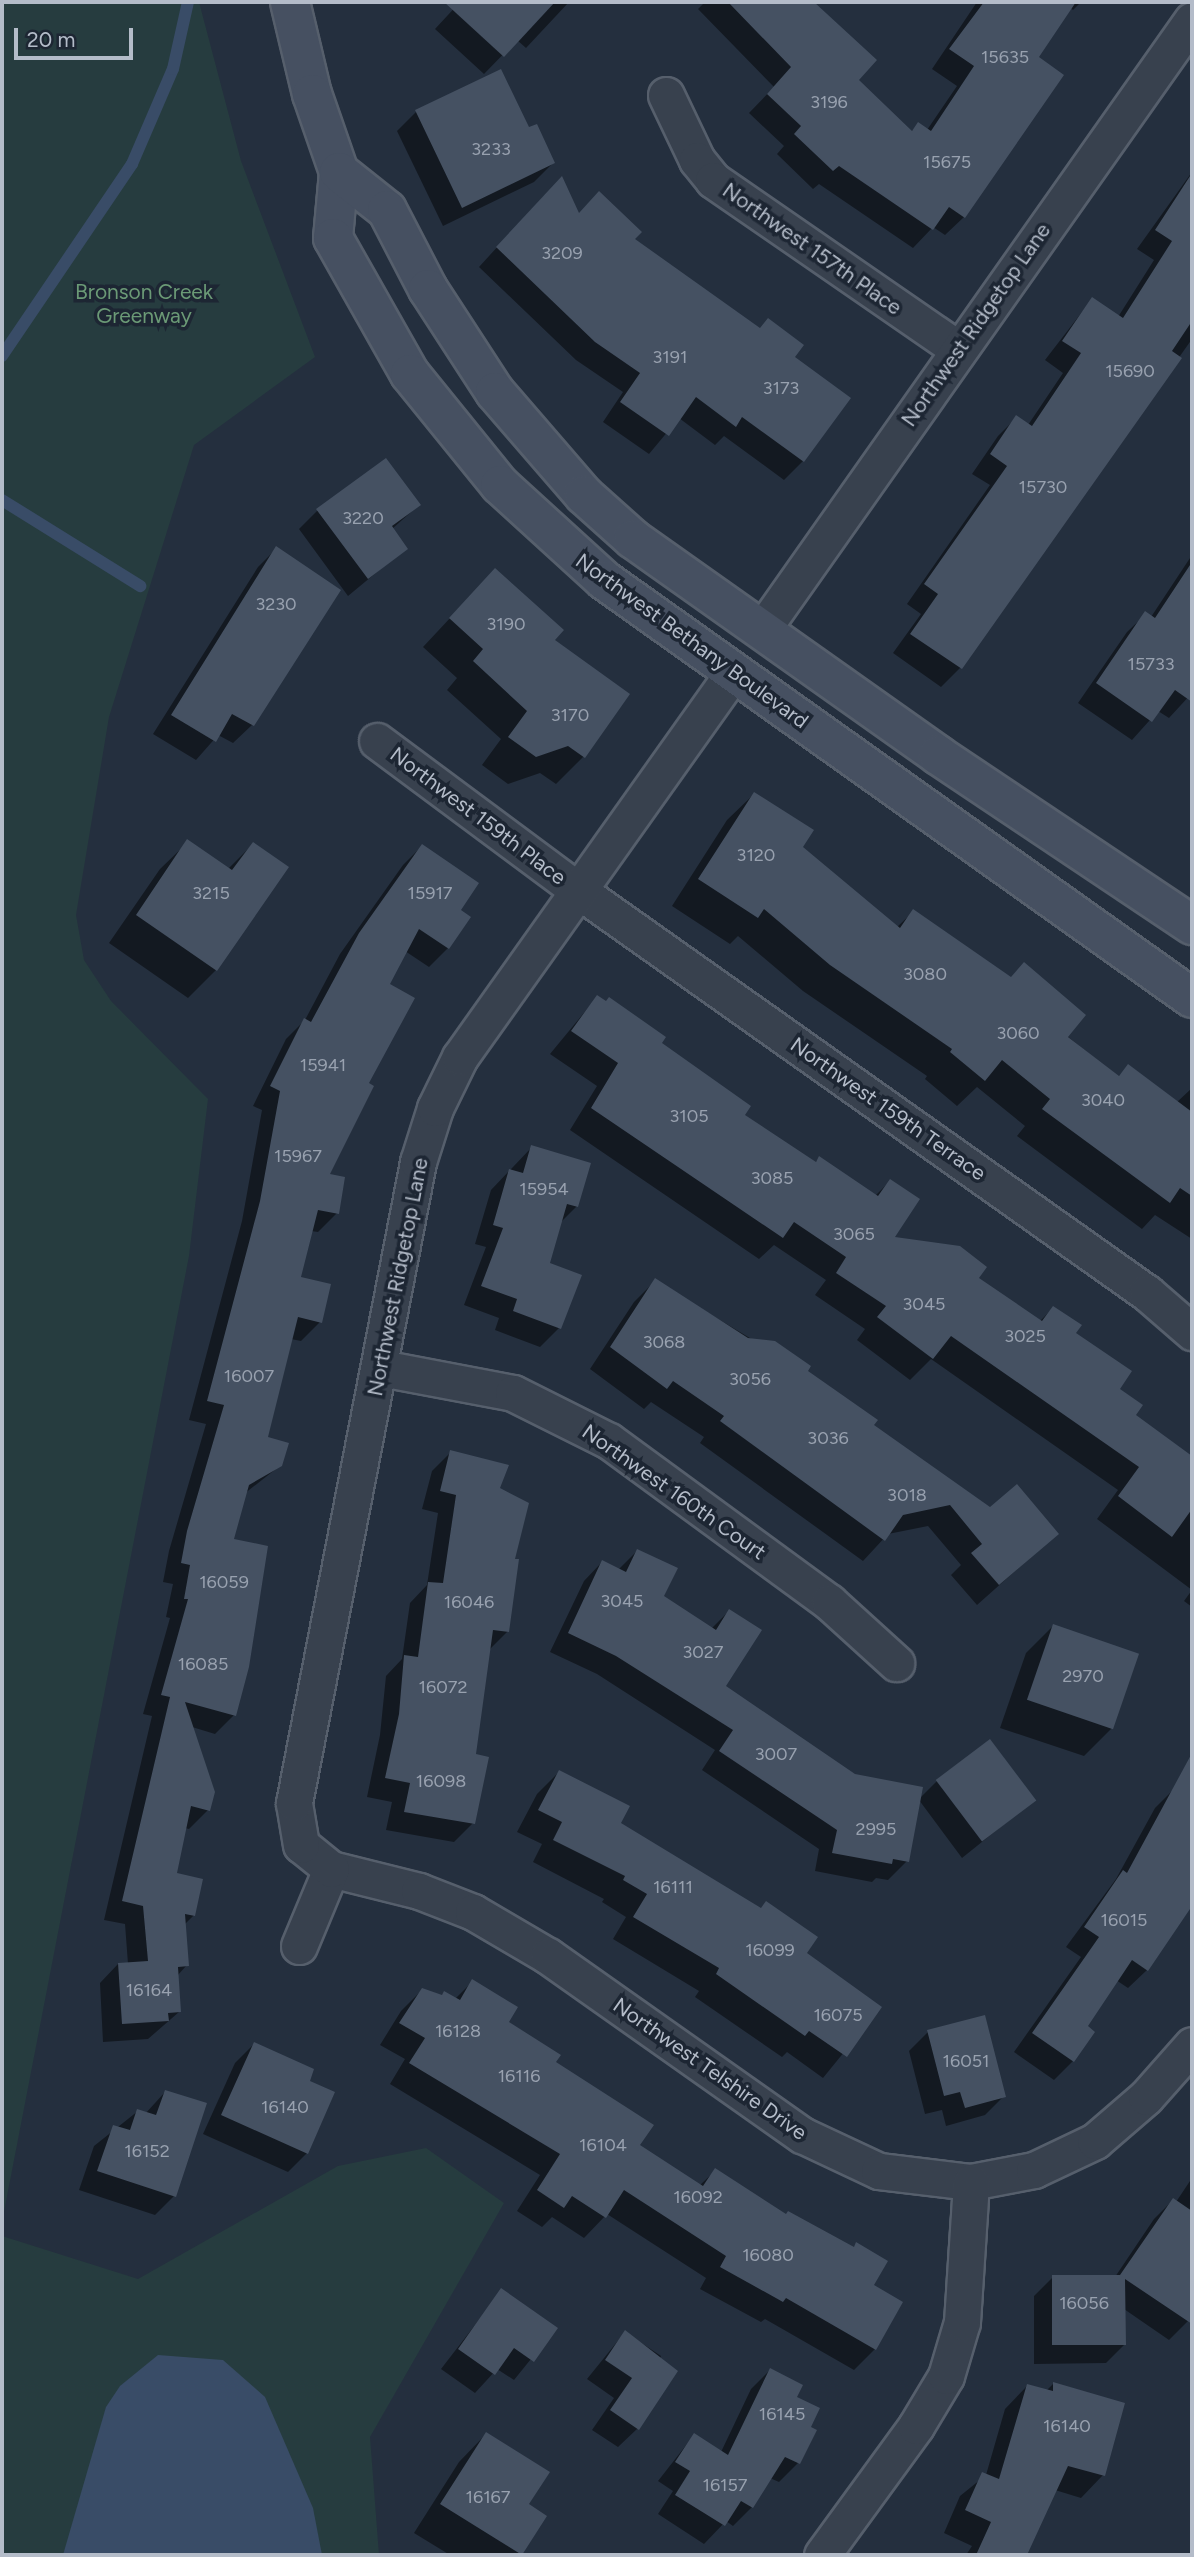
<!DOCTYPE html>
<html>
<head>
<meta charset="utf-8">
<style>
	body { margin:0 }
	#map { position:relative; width:1194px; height:2557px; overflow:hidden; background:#242f3e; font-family:Figtree,sans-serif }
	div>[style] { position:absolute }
	.green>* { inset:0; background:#263c3f }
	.water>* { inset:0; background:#394c67 }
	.shadow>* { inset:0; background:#0007 }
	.stream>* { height:12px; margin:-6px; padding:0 6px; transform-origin:6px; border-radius:6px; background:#394c67 }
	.building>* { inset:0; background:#455162; transform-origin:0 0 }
	.roads { filter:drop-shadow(2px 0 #565f6c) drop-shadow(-2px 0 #565f6c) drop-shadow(0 2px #565f6c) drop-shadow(0 -2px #565f6c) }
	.street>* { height:35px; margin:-17.5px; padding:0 17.5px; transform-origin:17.5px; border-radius:17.5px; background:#38414e }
	.secondary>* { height:38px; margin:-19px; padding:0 19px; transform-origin:19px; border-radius:19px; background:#465061 }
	span { translate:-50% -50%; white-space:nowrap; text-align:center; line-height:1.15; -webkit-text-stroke:7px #1d2633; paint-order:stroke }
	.number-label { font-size:18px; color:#98a1af }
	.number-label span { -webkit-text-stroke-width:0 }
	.street-label { font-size:21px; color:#b4bcc9 }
	.park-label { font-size:21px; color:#6b9a76 }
	.frame { position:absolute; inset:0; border:4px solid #b4bcc9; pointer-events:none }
	.scale { position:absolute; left:14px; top:28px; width:119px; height:32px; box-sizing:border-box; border:4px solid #b4bcc9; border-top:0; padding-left:9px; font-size:21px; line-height:24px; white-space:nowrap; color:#b4bcc9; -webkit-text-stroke:5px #1d2633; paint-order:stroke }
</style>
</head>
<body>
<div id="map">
	<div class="green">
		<i style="clip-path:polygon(2px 2px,199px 2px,241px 161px,315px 357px,194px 445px,109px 717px,76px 915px,84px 960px,111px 1001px,208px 1099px,189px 1256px,2px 2222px)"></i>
		<i style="clip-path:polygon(426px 2148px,504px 2203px,370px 2437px,379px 2555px,2px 2555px,2px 2236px,138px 2279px,338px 2166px)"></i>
	</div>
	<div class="water">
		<i style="clip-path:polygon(158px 2355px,223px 2360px,265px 2397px,313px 2508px,322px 2555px,63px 2555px,106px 2407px,120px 2386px)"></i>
	</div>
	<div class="shadow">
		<i style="clip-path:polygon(460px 2px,569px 2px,526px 48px,517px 40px,484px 74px,435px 29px)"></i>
		<i style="clip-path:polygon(705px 2px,811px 2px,875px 60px,857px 80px,911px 132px,919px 124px,927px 130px,957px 86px,932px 69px,977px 2px,1081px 2px,1073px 10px,1070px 7px,1036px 57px,964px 217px,945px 235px,933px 227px,913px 248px,819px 184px,813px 189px,777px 154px,784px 146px,749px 113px,774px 87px,698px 9px)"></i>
		<i style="clip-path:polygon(416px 112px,528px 130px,553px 163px,534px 182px,443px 226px,397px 131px)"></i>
		<i style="clip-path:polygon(1192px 172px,1192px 339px,960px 668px,941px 687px,893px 653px,921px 614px,907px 604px,990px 485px,972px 474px,998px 436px,1016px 418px,1028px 425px,1063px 373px,1045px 360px,1092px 299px,1118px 317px,1154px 260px,1137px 249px)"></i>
		<i style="clip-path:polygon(543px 197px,633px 239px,793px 358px,803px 461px,784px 480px,724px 436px,715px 445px,679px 418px,649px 454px,603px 422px,623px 392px,576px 360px,479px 267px)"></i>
		<i style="clip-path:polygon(419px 505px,392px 529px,406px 548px,348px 596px,299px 529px,317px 511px)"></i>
		<i style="clip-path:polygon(277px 548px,252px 725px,233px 743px,218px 735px,196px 760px,153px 734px,258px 567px)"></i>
		<i style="clip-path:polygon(1192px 555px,1192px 693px,1169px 718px,1158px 711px,1132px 740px,1078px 703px,1127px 632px,1146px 614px,1151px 617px)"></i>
		<i style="clip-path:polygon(495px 570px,553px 640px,628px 694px,583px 757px,556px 784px,540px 773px,508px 784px,482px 765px,501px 739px,447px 690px,457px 678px,423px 647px)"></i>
		<i style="clip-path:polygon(754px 794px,801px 848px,896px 928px,913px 912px,1118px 1077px,1128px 1067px,1176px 1103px,1192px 1088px,1192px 1239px,1155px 1215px,1142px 1229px,1017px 1136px,1025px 1126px,977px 1087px,957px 1106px,925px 1079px,927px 1076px,803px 991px,738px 936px,730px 944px,672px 906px,727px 820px)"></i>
		<i style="clip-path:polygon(188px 842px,228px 869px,253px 844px,216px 970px,188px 998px,109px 943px,160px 869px)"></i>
		<i style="clip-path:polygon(422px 846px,458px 910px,448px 948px,429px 967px,405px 951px,388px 985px,367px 1084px,327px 1175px,337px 1213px,318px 1232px,311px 1231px,299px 1278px,320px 1322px,301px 1341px,291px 1339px,266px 1438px,281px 1465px,244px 1494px,231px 1541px,234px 1715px,215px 1734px,192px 1727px,208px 1810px,189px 1829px,185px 1828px,175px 1875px,194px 1915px,184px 1925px,187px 1965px,177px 1976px,179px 2012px,148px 2039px,103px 2042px,100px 1983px,118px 1964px,128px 1964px,125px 1924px,104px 1920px,152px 1716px,143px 1714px,170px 1618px,166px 1617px,173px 1584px,163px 1582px,169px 1551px,206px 1424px,189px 1420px,242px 1221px,262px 1110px,253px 1106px,286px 1039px,305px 1020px,340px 954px,403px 865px)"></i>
		<i style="clip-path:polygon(597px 997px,659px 1043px,743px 1115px,815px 1163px,819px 1158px,875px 1196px,890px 1181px,892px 1238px,976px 1279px,1040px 1321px,1053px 1308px,1134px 1415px,1192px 1458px,1192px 1607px,1184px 1601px,1192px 1590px,1097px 1519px,1118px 1490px,931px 1359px,910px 1380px,857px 1340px,865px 1329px,815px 1295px,826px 1280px,774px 1245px,759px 1259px,570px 1130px,597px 1086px,550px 1054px)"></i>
		<i style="clip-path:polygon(532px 1147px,577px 1206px,560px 1223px,548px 1264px,559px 1328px,540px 1347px,495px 1330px,499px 1318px,464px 1305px,486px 1247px,475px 1244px,491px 1190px)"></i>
		<i style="clip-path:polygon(655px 1281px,805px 1371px,872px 1425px,990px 1509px,1057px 1534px,977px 1605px,951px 1575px,961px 1565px,928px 1526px,888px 1534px,863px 1561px,700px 1443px,704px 1437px,651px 1402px,644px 1409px,590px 1369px,634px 1302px)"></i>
		<i style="clip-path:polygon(451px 1452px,498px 1489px,513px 1560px,508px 1631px,489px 1650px,474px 1756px,473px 1823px,454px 1842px,386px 1830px,392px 1802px,367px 1797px,380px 1735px,386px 1676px,402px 1659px,410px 1603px,427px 1585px,438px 1513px,422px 1509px,432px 1471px)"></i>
		<i style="clip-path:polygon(637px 1551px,662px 1597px,711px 1629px,729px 1611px,723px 1686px,855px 1775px,919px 1799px,937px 1781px,1034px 1800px,962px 1858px,919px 1800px,907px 1861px,888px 1880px,876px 1878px,872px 1882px,815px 1871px,819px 1849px,702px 1770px,715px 1750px,597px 1674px,550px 1652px,584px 1581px,602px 1562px,618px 1570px)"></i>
		<i style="clip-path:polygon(1053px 1626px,1112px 1728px,1084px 1756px,1000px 1728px,1026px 1653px)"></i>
		<i style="clip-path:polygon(559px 1772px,619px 1824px,880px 2008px,823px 2078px,787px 2052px,782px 2057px,695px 1997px,699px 1991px,613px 1939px,626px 1917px,602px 1902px,604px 1899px,533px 1862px,542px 1844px,517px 1832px,537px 1794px)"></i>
		<i style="clip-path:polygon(1192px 1775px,1192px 1899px,1147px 1970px,1128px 1988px,1116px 1980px,1085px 2026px,1073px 2061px,1054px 2080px,1014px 2052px,1081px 1957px,1066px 1947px,1116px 1879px,1155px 1808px,1174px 1789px,1180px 1793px)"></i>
		<i style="clip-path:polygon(472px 1982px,507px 2023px,638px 2146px,699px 2186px,716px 2170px,872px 2286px,875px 2349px,854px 2370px,765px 2319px,761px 2322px,700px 2289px,706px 2278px,607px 2214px,584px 2238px,552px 2217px,542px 2227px,517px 2211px,540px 2175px,390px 2084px,405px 2059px,380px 2045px,401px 2011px,422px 1990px,455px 1999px)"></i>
		<i style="clip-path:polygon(928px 2032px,1004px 2096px,985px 2115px,946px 2126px,942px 2110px,925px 2114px,909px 2051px)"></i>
		<i style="clip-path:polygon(254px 2044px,307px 2153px,288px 2172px,203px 2134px,235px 2063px)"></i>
		<i style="clip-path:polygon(165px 2092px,174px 2196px,155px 2215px,79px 2190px,94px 2146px,138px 2111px,145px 2114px)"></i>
		<i style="clip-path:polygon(1192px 2178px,1192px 2315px,1188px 2321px,1169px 2340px,1124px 2309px,1125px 2344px,1106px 2363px,1034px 2364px,1034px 2296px,1053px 2277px,1115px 2277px,1154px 2219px,1173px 2200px,1176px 2202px)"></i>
		<i style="clip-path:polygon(502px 2290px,556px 2328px,514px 2380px,497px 2369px,475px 2393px,441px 2369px)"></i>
		<i style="clip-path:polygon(625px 2332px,661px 2356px,637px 2429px,618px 2447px,592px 2430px,614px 2398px,587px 2379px)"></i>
		<i style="clip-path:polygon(770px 2370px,809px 2428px,798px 2463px,779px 2482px,770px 2478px,752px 2507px,733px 2526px,726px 2521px,704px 2544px,658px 2514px,673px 2491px,658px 2481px,694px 2435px,721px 2452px,751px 2389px)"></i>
		<i style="clip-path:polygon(1053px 2384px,1103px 2475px,1081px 2498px,1055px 2490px,1025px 2555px,966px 2555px,972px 2546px,944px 2533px,960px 2496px,986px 2475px,1005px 2409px,1027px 2386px,1046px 2391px)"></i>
		<i style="clip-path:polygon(486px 2434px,527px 2505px,545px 2516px,520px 2555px,450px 2555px,414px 2533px,459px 2462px)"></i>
	</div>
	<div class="stream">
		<i style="left:2px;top:356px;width:232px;rotate:-55.9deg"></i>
		<i style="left:132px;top:164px;width:103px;rotate:-66.7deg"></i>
		<i style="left:173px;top:69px;width:69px;rotate:-77.4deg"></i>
		<i style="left:2px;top:500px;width:163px;rotate:31.9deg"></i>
	</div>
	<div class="building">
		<i style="clip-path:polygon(444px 2px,555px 2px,504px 57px)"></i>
		<i style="clip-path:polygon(728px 2px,814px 2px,877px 60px,859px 80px,912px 131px,918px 122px,931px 131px,974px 66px,949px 49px,984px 2px,1076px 2px,1039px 57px,1064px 75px,965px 218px,949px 207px,933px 230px,839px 166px,833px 171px,794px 134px,801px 126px,767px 94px,791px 67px)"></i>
		<i style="clip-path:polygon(501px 69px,529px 127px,537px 124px,555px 163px,462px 208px,415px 110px)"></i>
		<i style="clip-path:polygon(1192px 173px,1192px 321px,1172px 351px,1182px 358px,962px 669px,910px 634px,938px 594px,924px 584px,1007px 466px,990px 454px,1016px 415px,1032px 426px,1081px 353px,1062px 341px,1092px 297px,1123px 318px,1172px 241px,1155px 230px)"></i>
		<i style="clip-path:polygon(562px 176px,579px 213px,599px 191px,642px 232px,635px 239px,760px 328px,768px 318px,804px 345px,795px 357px,851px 398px,804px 462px,742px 417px,736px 427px,696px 397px,669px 436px,620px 402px,640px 373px,595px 342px,496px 247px)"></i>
		<i style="clip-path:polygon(386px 458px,421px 505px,392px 526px,408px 549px,368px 579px,316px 509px)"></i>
		<i style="clip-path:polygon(276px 546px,341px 590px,254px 726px,232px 714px,216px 742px,171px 715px)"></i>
		<i style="clip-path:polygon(1192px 562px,1192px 702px,1175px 690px,1152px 722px,1096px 683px,1145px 611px,1155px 618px)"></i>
		<i style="clip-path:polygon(495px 568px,564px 630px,555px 640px,630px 694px,585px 758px,568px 746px,536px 757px,508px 737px,527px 711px,473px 661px,483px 649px,449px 618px)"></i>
		<i style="clip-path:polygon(754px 792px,814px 830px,803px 847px,900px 928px,913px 909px,1011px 977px,1024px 962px,1086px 1015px,1068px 1037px,1119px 1076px,1128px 1064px,1192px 1112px,1192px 1196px,1180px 1188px,1170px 1203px,1042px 1109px,1050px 1099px,1002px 1060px,985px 1081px,950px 1052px,952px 1049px,830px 965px,764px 909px,758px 918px,698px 879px)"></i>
		<i style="clip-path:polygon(187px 839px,232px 870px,253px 842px,289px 867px,217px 971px,136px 915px)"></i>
		<i style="clip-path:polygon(422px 844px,479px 883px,461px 910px,471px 917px,449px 949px,419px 929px,390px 984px,415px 998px,369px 1083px,374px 1086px,330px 1174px,345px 1177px,339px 1214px,318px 1210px,301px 1277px,331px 1284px,322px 1323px,298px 1317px,268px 1437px,289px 1443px,282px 1466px,249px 1485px,234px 1539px,268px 1546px,249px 1667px,236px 1716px,185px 1702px,215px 1792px,210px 1811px,191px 1806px,177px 1873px,203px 1879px,195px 1916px,185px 1914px,189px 1966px,178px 1967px,181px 2012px,168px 2013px,169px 2021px,122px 2024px,118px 1963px,148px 1961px,143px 1906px,122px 1901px,170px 1697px,161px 1695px,188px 1599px,184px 1599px,190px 1565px,181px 1563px,187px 1531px,224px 1405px,207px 1401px,260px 1201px,280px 1091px,270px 1086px,304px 1018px,311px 1022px,359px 933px)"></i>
		<i style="clip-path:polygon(597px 995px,606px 1001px,609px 997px,666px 1037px,662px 1043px,751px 1106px,745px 1115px,816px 1162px,819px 1156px,878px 1196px,890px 1179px,920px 1199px,895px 1237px,960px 1246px,987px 1267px,979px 1278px,1042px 1321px,1053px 1306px,1082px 1325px,1076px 1333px,1132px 1371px,1120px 1389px,1143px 1405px,1136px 1415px,1192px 1456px,1192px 1509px,1172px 1537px,1118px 1496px,1139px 1467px,951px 1336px,933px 1359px,877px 1317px,886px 1306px,836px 1273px,846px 1257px,794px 1222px,783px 1238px,591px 1108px,618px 1063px,571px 1031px)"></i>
		<i style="clip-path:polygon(531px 1145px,591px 1163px,578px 1207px,567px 1204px,550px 1263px,582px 1275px,561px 1329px,513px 1311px,517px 1299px,481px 1286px,503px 1228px,493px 1225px,509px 1169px,523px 1173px)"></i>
		<i style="clip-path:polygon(655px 1278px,748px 1338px,775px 1341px,811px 1366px,808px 1371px,878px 1420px,874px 1425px,990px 1507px,1017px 1484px,1059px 1534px,999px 1585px,971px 1553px,982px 1544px,950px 1505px,903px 1515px,885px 1541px,720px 1421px,724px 1416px,673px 1381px,667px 1389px,610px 1347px)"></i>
		<i style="clip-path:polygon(450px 1450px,509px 1465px,500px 1488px,529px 1503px,515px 1559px,519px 1559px,509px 1632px,493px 1630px,476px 1754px,489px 1757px,475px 1824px,404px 1812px,410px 1783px,385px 1778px,399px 1714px,404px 1655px,418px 1657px,428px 1582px,443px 1583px,456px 1495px,440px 1491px)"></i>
		<i style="clip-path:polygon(637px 1549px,678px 1568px,664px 1596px,716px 1630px,729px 1609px,762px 1630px,726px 1686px,855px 1774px,923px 1787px,909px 1862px,893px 1859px,892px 1864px,832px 1853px,837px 1830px,719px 1751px,733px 1730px,616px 1656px,568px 1633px,602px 1560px,626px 1572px)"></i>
		<i style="left:1053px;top:1624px;width:91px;height:80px;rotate:19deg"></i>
		<i style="left:990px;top:1739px;width:77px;height:68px;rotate:53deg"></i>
		<i style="clip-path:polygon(1192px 1753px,1192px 1906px,1148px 1971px,1132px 1960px,1088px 2026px,1095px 2032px,1074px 2062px,1032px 2033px,1099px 1937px,1084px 1927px,1123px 1870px,1127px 1873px)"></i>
		<i style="clip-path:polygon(559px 1770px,630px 1806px,621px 1823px,761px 1908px,766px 1901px,818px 1937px,807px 1953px,882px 2007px,847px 2057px,809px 2031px,805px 2036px,716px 1974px,719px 1968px,633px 1917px,647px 1894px,623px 1880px,625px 1876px,553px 1840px,562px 1822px,538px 1810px)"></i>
		<i style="clip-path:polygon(472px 1979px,518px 2007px,509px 2022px,561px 2055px,556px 2062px,654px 2125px,640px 2145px,703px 2186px,715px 2168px,786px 2214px,788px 2211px,854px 2247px,856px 2242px,888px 2261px,874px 2285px,903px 2302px,876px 2350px,786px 2298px,783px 2302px,720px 2267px,726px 2256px,624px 2190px,606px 2218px,572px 2196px,564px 2208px,537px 2190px,560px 2154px,409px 2063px,425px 2038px,399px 2023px,422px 1988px,442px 1995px,444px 1991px,460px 2000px)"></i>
		<i style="clip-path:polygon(985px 2015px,1006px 2097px,965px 2108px,960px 2092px,944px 2096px,927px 2030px)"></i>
		<i style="clip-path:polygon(254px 2042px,314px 2069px,310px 2081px,335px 2092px,308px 2154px,221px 2115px)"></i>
		<i style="clip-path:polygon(165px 2090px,207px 2103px,176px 2197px,97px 2171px,113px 2125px,130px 2130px,137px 2109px,156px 2115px)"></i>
		<i style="clip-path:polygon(1173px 2198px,1192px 2211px,1192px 2324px,1125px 2279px,1126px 2345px,1052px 2345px,1052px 2275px,1120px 2275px)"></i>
		<i style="clip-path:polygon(501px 2288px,558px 2328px,534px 2362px,514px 2348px,495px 2375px,458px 2349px)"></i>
		<i style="clip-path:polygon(625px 2330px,678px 2371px,639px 2430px,610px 2410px,632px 2378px,605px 2360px)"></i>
		<i style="clip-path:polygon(770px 2368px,803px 2385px,797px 2397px,820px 2408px,811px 2427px,817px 2430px,800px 2464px,785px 2457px,753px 2508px,741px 2501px,725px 2526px,675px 2495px,690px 2471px,675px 2462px,694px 2433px,728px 2455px)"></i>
		<i style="clip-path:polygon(1053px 2382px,1125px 2403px,1105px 2476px,1068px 2466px,1027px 2555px,976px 2555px,991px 2522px,965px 2510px,982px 2472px,999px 2479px,1027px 2384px,1053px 2391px)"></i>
		<i style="clip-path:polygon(486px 2432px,550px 2472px,529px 2504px,547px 2516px,522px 2555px,440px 2504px)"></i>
	</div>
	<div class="roads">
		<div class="street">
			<i style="left:666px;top:95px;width:72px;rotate:64.5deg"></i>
			<i style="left:697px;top:160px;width:26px;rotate:51deg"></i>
			<i style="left:713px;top:180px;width:298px;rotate:34.6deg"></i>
			<i style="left:762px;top:630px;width:746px;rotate:-54.82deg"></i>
			<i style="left:377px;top:741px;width:252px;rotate:36.6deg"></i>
			<i style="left:579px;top:891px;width:696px;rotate:35.29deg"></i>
			<i style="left:1147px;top:1293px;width:60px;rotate:40.9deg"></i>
			<i style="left:381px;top:1368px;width:134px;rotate:10.7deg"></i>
			<i style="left:513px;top:1393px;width:107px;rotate:26.6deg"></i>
			<i style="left:609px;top:1441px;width:273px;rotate:36.2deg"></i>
			<i style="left:829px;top:1602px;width:91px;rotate:42.3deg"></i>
			<i style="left:331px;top:1869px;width:91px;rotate:14deg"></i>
			<i style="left:419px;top:1891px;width:58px;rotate:21.3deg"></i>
			<i style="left:473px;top:1912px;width:87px;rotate:30.4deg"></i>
			<i style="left:548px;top:1956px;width:311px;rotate:35.2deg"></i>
			<i style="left:802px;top:2135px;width:85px;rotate:25.1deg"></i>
			<i style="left:879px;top:2171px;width:93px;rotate:6.8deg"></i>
			<i style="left:971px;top:2182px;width:64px;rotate:-10.8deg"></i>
			<i style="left:1034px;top:2170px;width:68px;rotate:-25.4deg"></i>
			<i style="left:1095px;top:2141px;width:67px;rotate:-40.8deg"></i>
			<i style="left:1146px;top:2097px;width:69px;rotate:-48.5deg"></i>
			<i style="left:299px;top:1946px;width:83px;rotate:-67.4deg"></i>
			<i style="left:331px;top:1869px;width:38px;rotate:-141deg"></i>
			<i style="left:301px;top:1845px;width:43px;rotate:-99.5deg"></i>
			<i style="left:294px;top:1803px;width:653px;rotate:-79.05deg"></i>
			<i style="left:418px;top:1162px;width:57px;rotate:-72.5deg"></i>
			<i style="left:435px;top:1108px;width:57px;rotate:-63.9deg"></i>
			<i style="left:460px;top:1057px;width:471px;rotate:-54.6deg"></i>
			<i style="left:822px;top:2555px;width:160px;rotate:-53.9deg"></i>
			<i style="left:916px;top:2426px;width:58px;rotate:-59deg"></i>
			<i style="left:946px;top:2376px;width:56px;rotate:-73.5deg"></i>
			<i style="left:962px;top:2322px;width:140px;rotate:-86.3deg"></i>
		</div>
		<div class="secondary">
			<i style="left:290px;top:2px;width:95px;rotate:76.6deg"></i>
			<i style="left:312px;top:94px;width:83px;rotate:70.9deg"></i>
			<i style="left:339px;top:172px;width:66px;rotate:95.2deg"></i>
			<i style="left:333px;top:238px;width:156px;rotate:60.5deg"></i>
			<i style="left:410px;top:374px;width:143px;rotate:51deg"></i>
			<i style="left:500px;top:485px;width:141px;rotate:42.4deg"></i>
			<i style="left:604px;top:580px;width:721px;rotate:35.41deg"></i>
			<i style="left:339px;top:172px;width:61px;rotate:38.4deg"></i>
			<i style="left:387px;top:210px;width:89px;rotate:62.6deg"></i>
			<i style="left:428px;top:289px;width:123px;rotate:57deg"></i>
			<i style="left:495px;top:392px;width:136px;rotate:49.2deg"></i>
			<i style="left:584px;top:495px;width:66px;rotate:41.9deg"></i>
			<i style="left:633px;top:539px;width:374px;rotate:35.3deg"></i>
			<i style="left:938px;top:755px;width:306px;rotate:33.8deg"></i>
		</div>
	</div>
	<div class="number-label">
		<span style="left:1005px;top:57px">15635</span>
		<span style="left:829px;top:102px">3196</span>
		<span style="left:491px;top:149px">3233</span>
		<span style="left:947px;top:162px">15675</span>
		<span style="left:562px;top:253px">3209</span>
		<span style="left:670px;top:357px">3191</span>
		<span style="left:1130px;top:371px">15690</span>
		<span style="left:781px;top:388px">3173</span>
		<span style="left:1043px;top:487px">15730</span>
		<span style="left:363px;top:518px">3220</span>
		<span style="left:276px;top:604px">3230</span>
		<span style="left:506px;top:624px">3190</span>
		<span style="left:1151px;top:664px">15733</span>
		<span style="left:570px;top:715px">3170</span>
		<span style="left:756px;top:855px">3120</span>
		<span style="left:211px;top:893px">3215</span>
		<span style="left:430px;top:893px">15917</span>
		<span style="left:925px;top:974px">3080</span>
		<span style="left:1018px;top:1033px">3060</span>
		<span style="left:323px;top:1065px">15941</span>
		<span style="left:1103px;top:1100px">3040</span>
		<span style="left:689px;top:1116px">3105</span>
		<span style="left:298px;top:1156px">15967</span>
		<span style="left:772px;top:1178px">3085</span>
		<span style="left:544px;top:1189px">15954</span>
		<span style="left:854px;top:1234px">3065</span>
		<span style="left:924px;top:1304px">3045</span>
		<span style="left:1025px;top:1336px">3025</span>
		<span style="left:664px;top:1342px">3068</span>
		<span style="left:249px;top:1376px">16007</span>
		<span style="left:750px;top:1379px">3056</span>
		<span style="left:828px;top:1438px">3036</span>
		<span style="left:907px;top:1495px">3018</span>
		<span style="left:224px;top:1582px">16059</span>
		<span style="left:622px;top:1601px">3045</span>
		<span style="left:469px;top:1602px">16046</span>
		<span style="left:703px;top:1652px">3027</span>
		<span style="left:203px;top:1664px">16085</span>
		<span style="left:1083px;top:1676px">2970</span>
		<span style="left:443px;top:1687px">16072</span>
		<span style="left:776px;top:1754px">3007</span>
		<span style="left:441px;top:1781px">16098</span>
		<span style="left:876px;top:1829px">2995</span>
		<span style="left:673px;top:1887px">16111</span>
		<span style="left:1124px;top:1920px">16015</span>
		<span style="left:770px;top:1950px">16099</span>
		<span style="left:149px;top:1990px">16164</span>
		<span style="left:838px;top:2015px">16075</span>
		<span style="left:458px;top:2031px">16128</span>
		<span style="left:966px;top:2061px">16051</span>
		<span style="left:519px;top:2076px">16116</span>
		<span style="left:285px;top:2107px">16140</span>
		<span style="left:603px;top:2145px">16104</span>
		<span style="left:147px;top:2151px">16152</span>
		<span style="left:698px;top:2197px">16092</span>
		<span style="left:768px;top:2255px">16080</span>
		<span style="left:1084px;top:2303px">16056</span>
		<span style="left:782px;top:2414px">16145</span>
		<span style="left:1067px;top:2426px">16140</span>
		<span style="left:725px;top:2485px">16157</span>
		<span style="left:488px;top:2497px">16167</span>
	</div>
	<div class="street-label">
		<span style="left:812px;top:249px;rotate:35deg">Northwest 157th Place</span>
		<span style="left:976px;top:325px;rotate:-55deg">Northwest Ridgetop Lane</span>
		<span style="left:692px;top:641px;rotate:36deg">Northwest Bethany Boulevard</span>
		<span style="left:478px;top:816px;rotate:37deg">Northwest 159th Place</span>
		<span style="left:888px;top:1109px;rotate:35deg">Northwest 159th Terrace</span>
		<span style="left:398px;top:1277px;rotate:-79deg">Northwest Ridgetop Lane</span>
		<span style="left:674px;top:1492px;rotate:35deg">Northwest 160th Court</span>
		<span style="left:710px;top:2069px;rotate:35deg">Northwest Telshire Drive</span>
	</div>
	<div class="park-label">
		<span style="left:144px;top:304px">Bronson Creek<br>Greenway</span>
	</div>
	<div class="frame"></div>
	<div class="scale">20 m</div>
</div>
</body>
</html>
